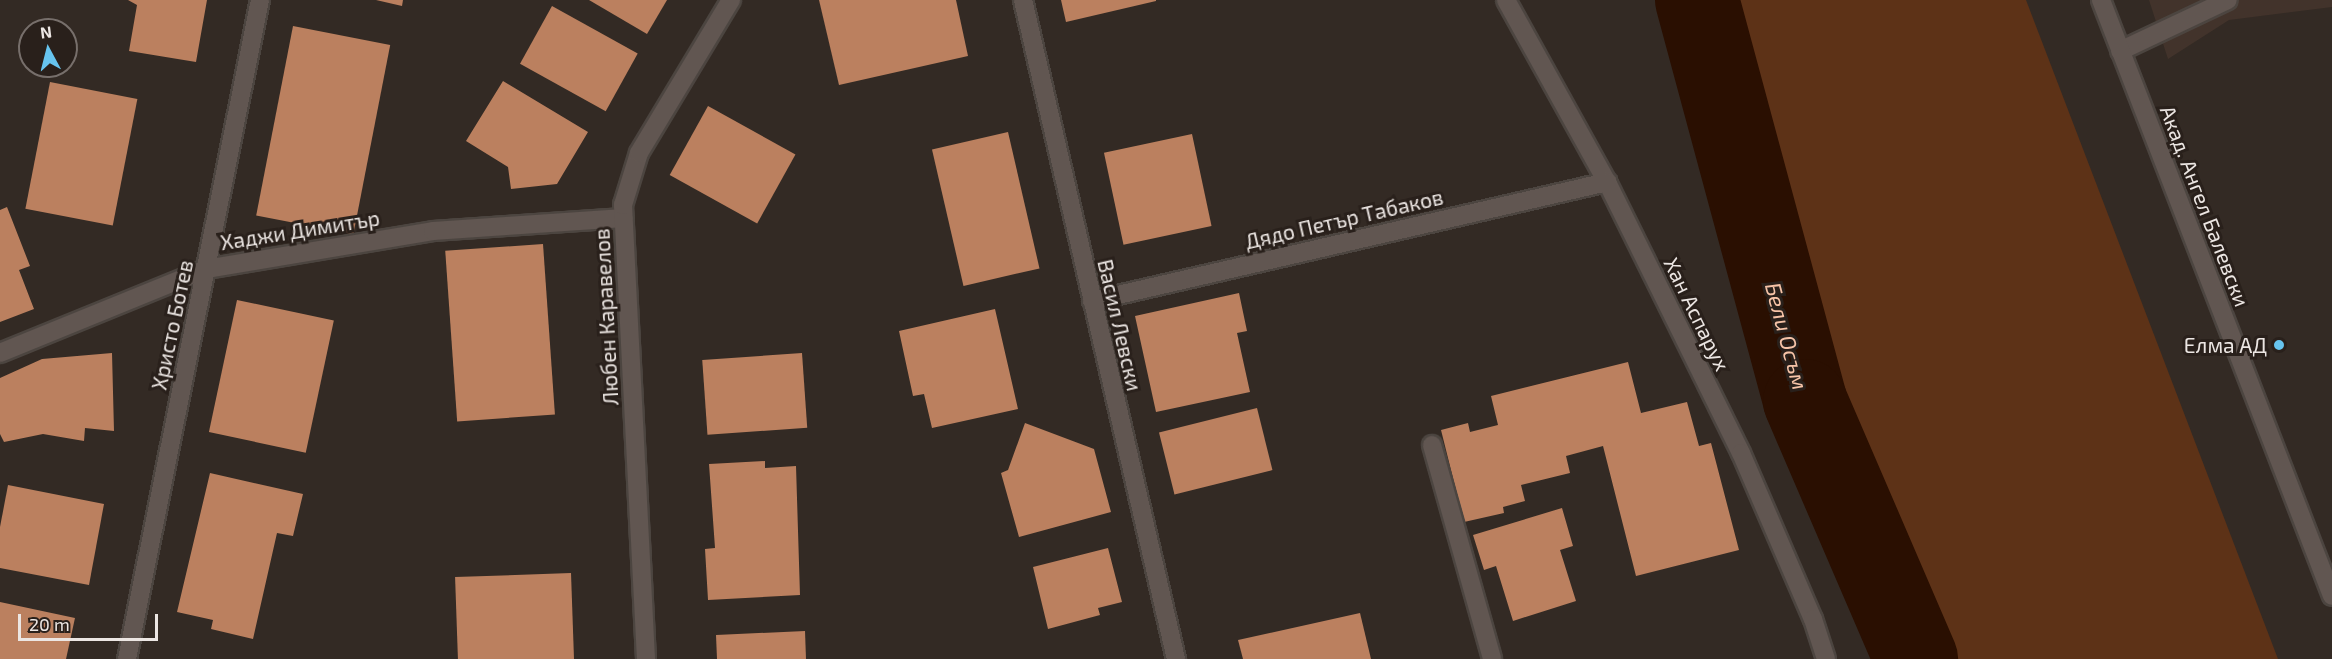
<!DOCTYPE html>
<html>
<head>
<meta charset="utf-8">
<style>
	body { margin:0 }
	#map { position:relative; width:2332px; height:659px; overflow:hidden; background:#332a24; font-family:"Exo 2",sans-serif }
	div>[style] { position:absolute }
	.built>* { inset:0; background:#42332b }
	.green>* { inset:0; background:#5d3217 }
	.river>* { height:84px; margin:-42px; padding:0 42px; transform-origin:42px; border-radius:42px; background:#2a0f01 }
	.building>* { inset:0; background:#bb805f; transform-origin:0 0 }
	.roads { filter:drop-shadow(2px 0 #4c4540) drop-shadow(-2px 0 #4c4540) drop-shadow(0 2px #4c4540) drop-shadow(0 -2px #4c4540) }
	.lane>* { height:18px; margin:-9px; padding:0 9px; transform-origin:9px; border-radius:9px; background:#615651 }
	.street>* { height:18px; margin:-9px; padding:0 9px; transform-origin:9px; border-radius:9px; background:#615651 }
	.secondary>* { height:18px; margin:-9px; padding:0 9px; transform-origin:9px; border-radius:9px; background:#615651 }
	.dots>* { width:16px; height:16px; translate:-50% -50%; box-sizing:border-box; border:3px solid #29201b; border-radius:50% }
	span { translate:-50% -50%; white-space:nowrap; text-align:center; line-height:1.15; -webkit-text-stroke:6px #29201b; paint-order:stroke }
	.street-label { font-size:21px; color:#ece6e3 }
	.poi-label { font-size:21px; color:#ece6e3 }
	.right { translate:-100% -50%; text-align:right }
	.water-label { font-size:22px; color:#f6c3a7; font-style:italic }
	.north { position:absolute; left:18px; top:18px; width:60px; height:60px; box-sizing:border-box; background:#29201b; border:2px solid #776f6b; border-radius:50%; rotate:353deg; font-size:16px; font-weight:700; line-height:24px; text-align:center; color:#ece6e3 }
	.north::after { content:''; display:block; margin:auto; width:21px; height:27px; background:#67c4ef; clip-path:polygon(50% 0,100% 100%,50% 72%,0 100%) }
	.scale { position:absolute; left:18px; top:614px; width:140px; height:27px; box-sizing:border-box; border:3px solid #ece6e3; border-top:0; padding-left:8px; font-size:18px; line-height:21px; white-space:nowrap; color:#ece6e3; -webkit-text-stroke:4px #29201b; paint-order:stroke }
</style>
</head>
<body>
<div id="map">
	<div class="built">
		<i style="clip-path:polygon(2149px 0,2332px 0,2332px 7px,2229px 20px,2168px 59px)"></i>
	</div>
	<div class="green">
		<i style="clip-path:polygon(1661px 0,2026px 0,2278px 659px,1871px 659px)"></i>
	</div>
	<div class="river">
		<i style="left:1697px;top:0;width:415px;rotate:74.9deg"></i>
		<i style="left:1805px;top:401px;width:281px;rotate:66.7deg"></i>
	</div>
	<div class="building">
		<i style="clip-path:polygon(128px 0,207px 0,196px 62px,129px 51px,137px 5px)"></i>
		<i style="clip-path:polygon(376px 0,403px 0,402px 6px)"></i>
		<i style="clip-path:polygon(589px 0,667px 0,647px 34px)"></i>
		<i style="clip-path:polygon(819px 0,956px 0,968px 56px,839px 85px)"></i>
		<i style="clip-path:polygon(1061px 0,1156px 0,1156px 1px,1066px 22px)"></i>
		<i style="left:552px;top:6px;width:98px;height:66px;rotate:29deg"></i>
		<i style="left:293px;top:26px;width:99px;height:193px;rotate:11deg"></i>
		<i style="clip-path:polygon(503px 81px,588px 132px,557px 184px,511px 189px,508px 167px,466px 141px)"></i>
		<i style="left:50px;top:82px;width:89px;height:129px;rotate:11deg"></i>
		<i style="left:708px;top:106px;width:100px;height:79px;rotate:29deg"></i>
		<i style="left:1008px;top:132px;width:140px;height:78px;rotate:77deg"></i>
		<i style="left:1192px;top:134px;width:94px;height:90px;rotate:78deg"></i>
		<i style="clip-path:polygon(7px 207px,30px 266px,19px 270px,34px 309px,0 322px,0 210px)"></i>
		<i style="left:543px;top:244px;width:171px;height:98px;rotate:86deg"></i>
		<i style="clip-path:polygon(1239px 293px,1247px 331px,1237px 333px,1250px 392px,1156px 412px,1135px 316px)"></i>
		<i style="left:237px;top:300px;width:99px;height:135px;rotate:12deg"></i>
		<i style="clip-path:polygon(995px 309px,1018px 409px,932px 428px,924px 394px,913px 396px,899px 331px)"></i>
		<i style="clip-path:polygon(112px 353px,114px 431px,85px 428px,84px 441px,43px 434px,4px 442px,0 434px,0 378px,42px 359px)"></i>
		<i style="left:802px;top:353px;width:75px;height:100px;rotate:86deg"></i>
		<i style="clip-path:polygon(1628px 362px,1641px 413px,1687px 402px,1699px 446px,1711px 443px,1739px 550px,1636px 576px,1603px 446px,1566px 456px,1570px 473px,1521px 485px,1525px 501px,1503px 507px,1504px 513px,1464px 522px,1441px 430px,1468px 423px,1470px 432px,1498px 425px,1491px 396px)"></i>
		<i style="left:1257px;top:408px;width:64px;height:101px;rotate:76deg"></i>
		<i style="clip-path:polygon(1025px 423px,1094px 449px,1111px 512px,1019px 537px,1001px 473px,1008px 470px)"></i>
		<i style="clip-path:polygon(765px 461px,765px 468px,796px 466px,800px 595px,708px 600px,705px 549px,715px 548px,709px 464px)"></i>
		<i style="clip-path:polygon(210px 473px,303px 494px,293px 536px,277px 533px,253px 639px,211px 629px,213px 620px,177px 612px)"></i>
		<i style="clip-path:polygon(8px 485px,104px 504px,89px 585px,0 568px,0 527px)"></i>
		<i style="clip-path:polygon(1562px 508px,1573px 546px,1560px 550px,1576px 601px,1513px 621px,1496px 566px,1484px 570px,1473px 535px)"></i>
		<i style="clip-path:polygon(1108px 548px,1122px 602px,1098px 608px,1100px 615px,1048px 629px,1033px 567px)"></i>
		<i style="left:571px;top:573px;width:86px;height:116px;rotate:88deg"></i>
		<i style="clip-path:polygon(0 602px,75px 618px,66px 659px,0 659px)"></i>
		<i style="clip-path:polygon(1360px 613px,1371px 659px,1243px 659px,1238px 640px)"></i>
		<i style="clip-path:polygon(805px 631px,806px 659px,717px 659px,716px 635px)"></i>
	</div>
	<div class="roads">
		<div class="lane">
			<i style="left:2120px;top:51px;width:119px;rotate:-25.3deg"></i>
			<i style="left:1432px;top:445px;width:222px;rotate:74.3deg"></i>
		</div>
		<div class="street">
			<i style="left:1506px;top:0;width:208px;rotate:61deg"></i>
			<i style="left:1607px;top:182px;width:302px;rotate:63.7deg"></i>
			<i style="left:1741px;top:453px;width:181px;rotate:66.6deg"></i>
			<i style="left:1813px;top:619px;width:42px;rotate:72deg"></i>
			<i style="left:1092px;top:301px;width:529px;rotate:-13.01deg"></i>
			<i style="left:0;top:353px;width:222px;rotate:-22.2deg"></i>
			<i style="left:206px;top:269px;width:230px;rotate:-9.5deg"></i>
			<i style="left:433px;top:231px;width:191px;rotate:-3.9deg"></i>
			<i style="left:646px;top:659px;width:455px;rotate:-92.9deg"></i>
			<i style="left:623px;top:205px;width:54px;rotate:-72.9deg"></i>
			<i style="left:639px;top:153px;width:179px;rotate:-59deg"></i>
		</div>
		<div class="secondary">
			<i style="left:1023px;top:0;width:677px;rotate:76.93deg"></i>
			<i style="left:2101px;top:0;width:639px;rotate:68.81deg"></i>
			<i style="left:127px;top:659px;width:672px;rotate:-78.59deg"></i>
		</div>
	</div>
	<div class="dots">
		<i style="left:2279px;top:345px;background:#67c4ef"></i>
	</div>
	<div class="street-label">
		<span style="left:2205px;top:206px;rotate:69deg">Акад. Ангел Балевски</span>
		<span style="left:1344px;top:219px;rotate:-13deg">Дядо Петър Табаков</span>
		<span style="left:300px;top:230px;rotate:-9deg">Хаджи Димитър</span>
		<span style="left:1697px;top:314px;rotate:64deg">Хан Аспарух</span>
		<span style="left:606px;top:317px;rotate:-93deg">Любен Каравелов</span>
		<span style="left:172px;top:325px;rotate:-78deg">Христо Ботев</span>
		<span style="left:1120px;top:325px;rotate:77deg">Васил Левски</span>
	</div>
	<div class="poi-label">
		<span class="right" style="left:2267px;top:345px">Елма АД</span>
	</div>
	<div class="water-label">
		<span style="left:1787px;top:336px;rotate:75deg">Бели Осъм</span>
	</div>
	<div class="north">N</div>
	<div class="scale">20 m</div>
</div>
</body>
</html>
